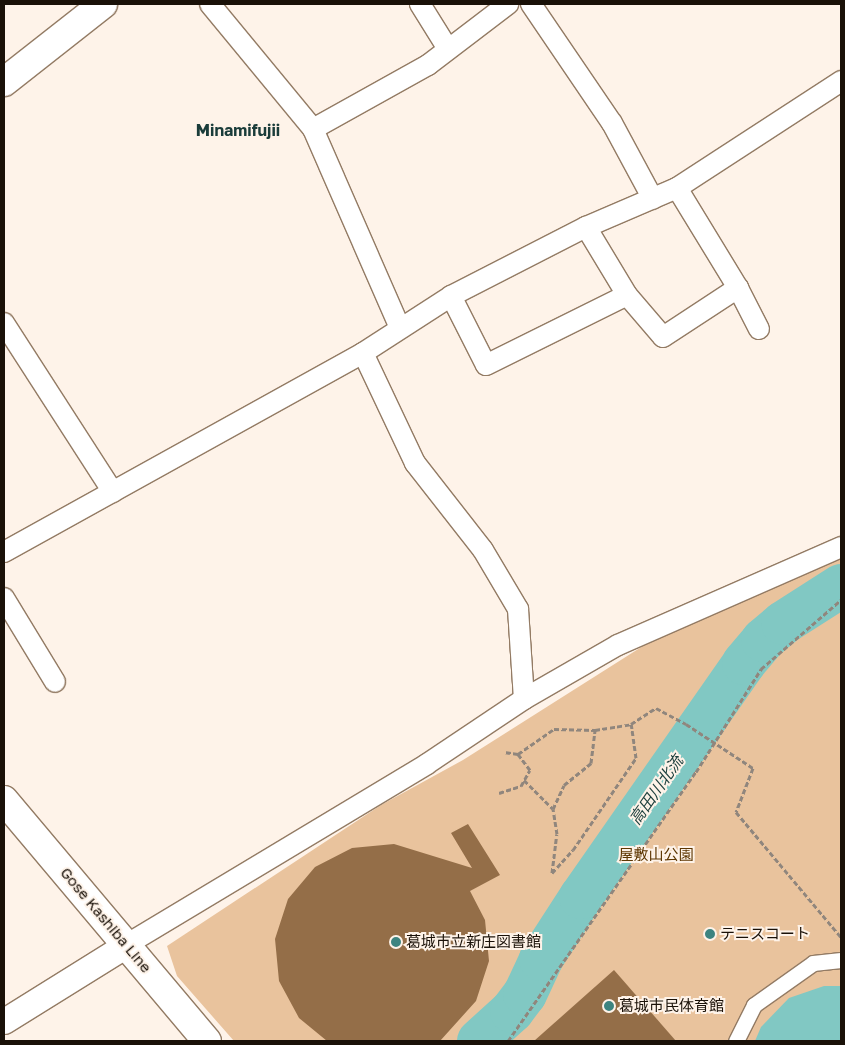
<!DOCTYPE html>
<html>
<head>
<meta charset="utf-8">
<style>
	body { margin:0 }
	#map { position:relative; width:845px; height:1045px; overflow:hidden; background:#fef3e9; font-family:"Golos Text","Noto Sans JP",sans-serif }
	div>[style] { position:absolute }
	.green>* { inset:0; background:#e9c39d }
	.water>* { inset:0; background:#81c8c3 }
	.river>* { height:44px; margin:-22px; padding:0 22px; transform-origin:22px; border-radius:22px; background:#81c8c3 }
	.building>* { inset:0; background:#946e48 }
	.path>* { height:3px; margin-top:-1.5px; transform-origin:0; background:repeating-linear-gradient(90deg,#90867d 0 5px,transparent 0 7.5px) }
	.roads { filter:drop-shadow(1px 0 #937b64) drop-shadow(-1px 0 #937b64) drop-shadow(0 1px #937b64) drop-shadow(0 -1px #937b64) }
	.pedestrian>* { height:15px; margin:-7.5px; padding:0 7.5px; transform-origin:7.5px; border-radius:7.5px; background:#fff }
	.minor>* { height:20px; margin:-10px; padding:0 10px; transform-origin:10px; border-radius:10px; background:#fff }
	.tertiary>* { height:25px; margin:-12.5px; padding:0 12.5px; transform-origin:12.5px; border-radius:12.5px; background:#fff }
	.secondary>* { height:28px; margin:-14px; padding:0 14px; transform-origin:14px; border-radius:14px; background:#fff }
	.primary>* { height:28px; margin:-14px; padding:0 14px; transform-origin:14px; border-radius:14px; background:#fff }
	.dots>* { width:14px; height:14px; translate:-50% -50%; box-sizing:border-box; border:2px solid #fef3e9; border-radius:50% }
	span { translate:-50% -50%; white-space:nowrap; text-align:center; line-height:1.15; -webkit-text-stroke:4px #fef3e9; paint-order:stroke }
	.park-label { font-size:15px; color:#5d3601 }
	.street-label { font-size:15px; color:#1a1108 }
	.poi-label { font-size:15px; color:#1a1108 }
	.left { translate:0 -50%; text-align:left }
	.neighbourhood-label { font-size:16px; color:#1a3c3a; font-weight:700 }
	.water-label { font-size:16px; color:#1b3e3c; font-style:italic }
	.frame { position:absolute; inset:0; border:5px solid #1a1108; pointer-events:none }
</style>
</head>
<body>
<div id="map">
	<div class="green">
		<i style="clip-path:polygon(841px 554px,841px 1041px,234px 1041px,177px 976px,167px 946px,381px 805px,463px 760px,643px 646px)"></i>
	</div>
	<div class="water">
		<i style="clip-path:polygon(824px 986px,841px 986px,841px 1041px,755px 1041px,761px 1027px,789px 998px)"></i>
	</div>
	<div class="river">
		<i style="left:479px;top:1041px;width:45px;rotate:-42.3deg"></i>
		<i style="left:512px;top:1011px;width:21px;rotate:-53deg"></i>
		<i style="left:525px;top:994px;width:38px;rotate:-65deg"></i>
		<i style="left:541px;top:959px;width:74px;rotate:-57.2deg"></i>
		<i style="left:581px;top:897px;width:285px;rotate:-55.1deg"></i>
		<i style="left:744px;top:663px;width:30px;rotate:-50deg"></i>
		<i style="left:763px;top:640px;width:26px;rotate:-40deg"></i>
		<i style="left:783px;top:623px;width:69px;rotate:-32.5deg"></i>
	</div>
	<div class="building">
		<i style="clip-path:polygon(468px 824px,500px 875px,470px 891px,485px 920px,489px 961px,476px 1001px,440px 1041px,327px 1041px,299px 1018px,279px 981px,275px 939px,288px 899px,315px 867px,352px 848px,394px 844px,472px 868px,451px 833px)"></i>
		<i style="clip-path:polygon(614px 970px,676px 1041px,534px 1041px)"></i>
	</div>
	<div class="path">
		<i style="left:518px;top:754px;width:44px;rotate:-34.8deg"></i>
		<i style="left:554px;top:729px;width:41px;rotate:1.4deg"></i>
		<i style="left:595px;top:730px;width:36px;rotate:-9deg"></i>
		<i style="left:631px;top:724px;width:30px;rotate:-33deg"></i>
		<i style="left:656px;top:708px;width:34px;rotate:28deg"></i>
		<i style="left:686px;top:724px;width:80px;rotate:33.3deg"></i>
		<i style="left:753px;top:768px;width:47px;rotate:111.1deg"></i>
		<i style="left:736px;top:812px;width:163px;rotate:50deg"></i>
		<i style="left:524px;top:780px;width:41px;rotate:45deg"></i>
		<i style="left:499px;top:793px;width:23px;rotate:-18deg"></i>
		<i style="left:521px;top:786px;width:18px;rotate:-61deg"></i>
		<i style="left:530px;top:770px;width:20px;rotate:-127deg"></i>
		<i style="left:518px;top:754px;width:14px;rotate:-172deg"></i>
		<i style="left:552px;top:873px;width:31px;rotate:-48deg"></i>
		<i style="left:573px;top:850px;width:112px;rotate:-55.6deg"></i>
		<i style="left:636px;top:758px;width:34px;rotate:-98deg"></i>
		<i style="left:552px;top:873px;width:39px;rotate:-83deg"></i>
		<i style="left:557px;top:834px;width:25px;rotate:-99deg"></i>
		<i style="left:553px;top:809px;width:26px;rotate:-65deg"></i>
		<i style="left:564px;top:785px;width:35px;rotate:-39deg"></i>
		<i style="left:591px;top:763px;width:33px;rotate:-83deg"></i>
		<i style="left:508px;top:1041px;width:328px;rotate:-55.1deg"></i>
		<i style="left:696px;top:772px;width:122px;rotate:-57.7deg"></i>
		<i style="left:761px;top:669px;width:106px;rotate:-40.8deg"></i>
	</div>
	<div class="roads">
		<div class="pedestrian">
			<i style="left:736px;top:1041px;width:40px;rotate:-63.4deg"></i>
			<i style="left:754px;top:1005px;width:72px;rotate:-35.4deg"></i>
			<i style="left:813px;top:963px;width:28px;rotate:-6deg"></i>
		</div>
		<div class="minor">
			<i style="left:210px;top:4px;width:162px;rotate:50.5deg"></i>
			<i style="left:313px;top:129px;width:217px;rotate:66.4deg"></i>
			<i style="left:420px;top:4px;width:53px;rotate:58.1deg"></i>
			<i style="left:531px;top:4px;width:144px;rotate:55.8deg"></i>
			<i style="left:612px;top:123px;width:86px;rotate:61.7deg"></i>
			<i style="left:313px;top:129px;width:132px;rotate:-29.1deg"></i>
			<i style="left:428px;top:65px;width:101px;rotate:-37.3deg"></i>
			<i style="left:677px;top:188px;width:117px;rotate:58.6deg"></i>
			<i style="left:738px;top:288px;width:46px;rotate:62.9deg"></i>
			<i style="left:586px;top:227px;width:79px;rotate:58.9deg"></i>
			<i style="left:627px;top:295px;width:55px;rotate:49.4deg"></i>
			<i style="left:663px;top:337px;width:90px;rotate:-33.2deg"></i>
			<i style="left:451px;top:296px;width:77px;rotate:63.1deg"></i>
			<i style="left:486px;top:365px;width:157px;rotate:-26.4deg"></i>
			<i style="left:4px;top:323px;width:201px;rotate:57.2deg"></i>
			<i style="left:363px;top:353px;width:122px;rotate:64.7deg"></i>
			<i style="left:415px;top:463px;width:110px;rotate:52deg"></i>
			<i style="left:483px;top:550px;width:69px;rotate:59.3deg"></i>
			<i style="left:518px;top:609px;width:90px;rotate:86.2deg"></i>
			<i style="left:4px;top:552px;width:410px;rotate:-29deg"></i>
			<i style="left:363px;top:353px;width:105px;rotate:-32.9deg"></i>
			<i style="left:451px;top:296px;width:152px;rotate:-27.1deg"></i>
			<i style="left:586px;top:227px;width:99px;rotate:-23.2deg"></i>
			<i style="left:677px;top:188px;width:196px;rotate:-33.1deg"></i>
			<i style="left:4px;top:598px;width:98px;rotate:58.7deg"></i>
			<i style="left:126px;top:945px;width:351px;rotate:-31deg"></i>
			<i style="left:427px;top:764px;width:117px;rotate:-33.8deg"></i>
			<i style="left:524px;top:699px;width:108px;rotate:-29.9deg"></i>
			<i style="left:618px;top:645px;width:244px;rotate:-23.7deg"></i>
		</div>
		<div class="tertiary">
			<i style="left:4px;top:1021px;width:144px;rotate:-31.9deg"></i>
		</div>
		<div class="secondary">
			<i style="left:4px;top:82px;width:126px;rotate:-38.2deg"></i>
		</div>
		<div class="primary">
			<i style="left:4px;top:800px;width:315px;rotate:49.9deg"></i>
		</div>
	</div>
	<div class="dots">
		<i style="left:710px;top:934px;background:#3d8480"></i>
		<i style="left:396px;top:942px;background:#3d8480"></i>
		<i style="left:609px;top:1006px;background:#3d8480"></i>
	</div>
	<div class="park-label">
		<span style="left:656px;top:855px">屋敷山公園</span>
	</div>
	<div class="street-label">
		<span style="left:106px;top:920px;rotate:50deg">Gose Kashiba Line</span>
	</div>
	<div class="poi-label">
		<span class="left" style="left:720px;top:934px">テニスコート</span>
		<span class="left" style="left:406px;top:942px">葛城市立新庄図書館</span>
		<span class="left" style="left:619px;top:1006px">葛城市民体育館</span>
	</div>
	<div class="neighbourhood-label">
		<span style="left:238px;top:130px">Minamifujii</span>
	</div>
	<div class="water-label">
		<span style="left:656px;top:790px;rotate:-55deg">高田川北流</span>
	</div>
	<div class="frame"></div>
</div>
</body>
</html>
